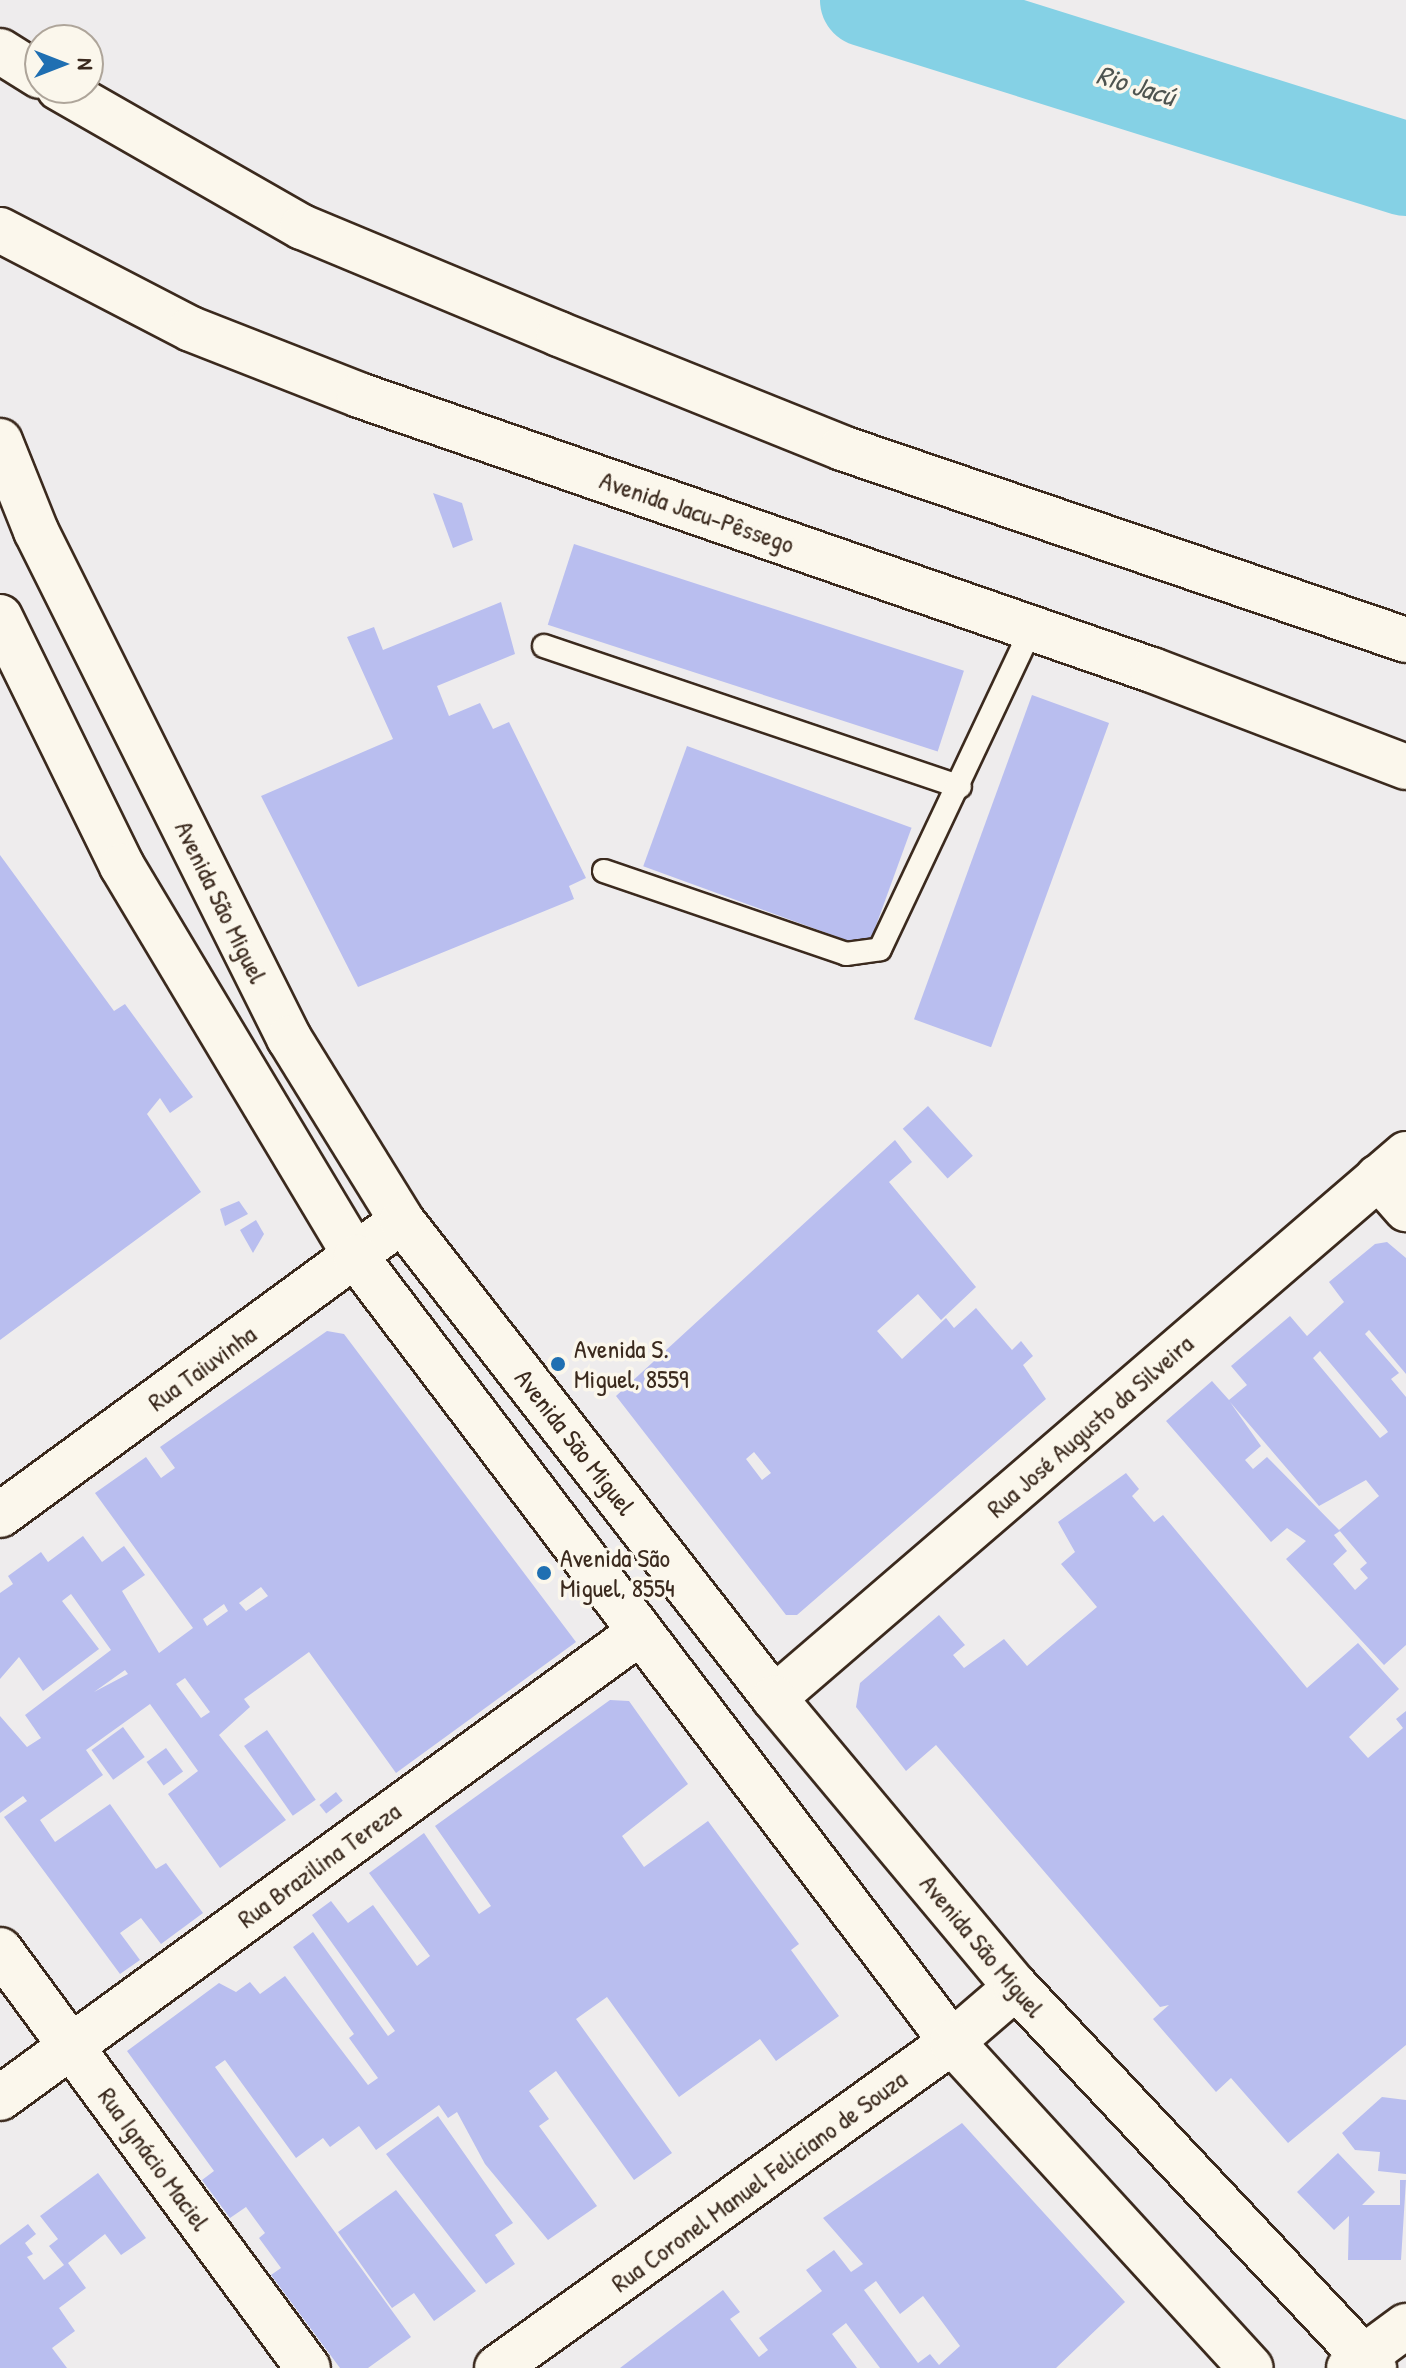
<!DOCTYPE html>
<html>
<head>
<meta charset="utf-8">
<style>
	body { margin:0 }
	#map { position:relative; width:1406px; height:2368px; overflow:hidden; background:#eeeced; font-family:"Patrick Hand",sans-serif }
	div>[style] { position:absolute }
	.river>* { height:94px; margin:-47px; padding:0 47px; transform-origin:47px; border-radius:47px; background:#85d1e5 }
	.building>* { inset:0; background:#b9beef; transform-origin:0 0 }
	.roads { filter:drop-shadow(2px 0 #3b2a1e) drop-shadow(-2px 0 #3b2a1e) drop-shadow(0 2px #3b2a1e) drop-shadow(0 -2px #3b2a1e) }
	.service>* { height:22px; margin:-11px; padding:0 11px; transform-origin:11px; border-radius:11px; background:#fbf7ec }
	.minor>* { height:44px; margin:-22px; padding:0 22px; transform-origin:22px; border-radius:22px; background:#fbf7ec }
	.tertiary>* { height:44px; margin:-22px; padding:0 22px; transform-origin:22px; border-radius:22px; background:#fbf7ec }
	.primary>* { height:44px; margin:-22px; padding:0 22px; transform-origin:22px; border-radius:22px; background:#fbf7ec }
	.trunk>* { height:44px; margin:-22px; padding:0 22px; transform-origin:22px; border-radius:22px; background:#fbf7ec }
	.dots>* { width:22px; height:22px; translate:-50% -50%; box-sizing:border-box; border:4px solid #fbf7ec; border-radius:50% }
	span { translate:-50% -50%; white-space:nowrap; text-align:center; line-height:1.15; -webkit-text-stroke:7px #fbf7ec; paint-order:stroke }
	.street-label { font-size:26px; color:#3b2a1e }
	.poi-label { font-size:26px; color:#3b2a1e }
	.left { translate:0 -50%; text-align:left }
	.water-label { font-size:28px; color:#4e5450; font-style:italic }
	.north { position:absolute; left:24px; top:24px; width:80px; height:80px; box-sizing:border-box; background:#fbf7ec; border:2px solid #aea59a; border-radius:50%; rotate:90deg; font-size:22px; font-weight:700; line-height:32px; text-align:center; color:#3b2a1e }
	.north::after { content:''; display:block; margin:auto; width:28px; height:36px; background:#1f6fb2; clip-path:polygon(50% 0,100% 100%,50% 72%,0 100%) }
</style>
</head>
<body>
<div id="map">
	<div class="river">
		<i style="left:867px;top:0;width:565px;rotate:17.41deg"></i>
	</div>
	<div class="building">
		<i style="clip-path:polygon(433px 493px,462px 503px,473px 540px,453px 548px)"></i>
		<i style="left:574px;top:544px;width:410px;height:85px;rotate:18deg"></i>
		<i style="clip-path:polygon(501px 602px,515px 654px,437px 686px,449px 716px,480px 703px,493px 729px,509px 722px,586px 878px,569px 886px,574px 899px,358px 987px,261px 796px,393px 739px,347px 637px,374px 627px,383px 650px)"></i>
		<i style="left:1032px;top:695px;width:82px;height:345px;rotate:20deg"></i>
		<i style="left:687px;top:746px;width:239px;height:128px;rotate:20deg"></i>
		<i style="clip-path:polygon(0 855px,114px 1011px,125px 1004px,193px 1097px,170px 1113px,160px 1098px,147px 1114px,201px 1192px,0 1340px)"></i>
		<i style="left:928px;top:1106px;width:67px;height:34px;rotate:48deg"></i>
		<i style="clip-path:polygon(evenodd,895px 1140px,912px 1162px,889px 1182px,976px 1287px,941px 1320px,918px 1294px,877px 1331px,902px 1359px,946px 1318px,954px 1328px,976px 1308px,1012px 1350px,1021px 1341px,1033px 1356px,1023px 1365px,1046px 1399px,797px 1615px,786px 1615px,616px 1396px,895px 1140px,754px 1452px,771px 1473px,762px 1480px,746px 1459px,754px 1452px)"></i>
		<i style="clip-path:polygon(239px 1201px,248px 1214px,225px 1226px,220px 1209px)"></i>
		<i style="clip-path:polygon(256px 1220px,264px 1234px,253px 1253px,240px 1230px)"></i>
		<i style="clip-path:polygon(evenodd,1387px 1242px,1406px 1258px,1406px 1374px,1369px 1330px,1365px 1334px,1399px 1373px,1391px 1379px,1406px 1397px,1406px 1645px,1384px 1665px,1286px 1559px,1306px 1541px,1287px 1528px,1271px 1542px,1166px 1421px,1212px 1381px,1229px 1400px,1247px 1385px,1231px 1366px,1290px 1316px,1307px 1336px,1344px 1302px,1329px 1282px,1375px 1244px,1387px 1242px,1320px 1351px,1386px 1429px,1388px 1432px,1380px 1438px,1313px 1358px,1320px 1351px,1387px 1242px,1230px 1402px,1319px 1506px,1366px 1480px,1379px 1496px,1339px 1530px,1367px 1563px,1360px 1569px,1368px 1578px,1355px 1590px,1333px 1564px,1347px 1551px,1334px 1535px,1340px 1531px,1267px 1457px,1253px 1469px,1245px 1460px,1261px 1446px,1230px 1402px)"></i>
		<i style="clip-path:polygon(evenodd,327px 1331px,344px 1334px,576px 1642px,396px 1773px,309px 1652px,244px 1699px,250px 1707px,219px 1735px,286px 1820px,220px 1868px,168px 1794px,198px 1771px,150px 1704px,86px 1750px,103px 1775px,40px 1820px,55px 1842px,110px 1804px,156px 1869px,166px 1863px,203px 1913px,161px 1944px,141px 1918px,120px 1933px,140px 1960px,120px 1974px,4px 1817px,27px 1801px,23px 1796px,0 1813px,0 1716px,27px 1747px,41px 1738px,25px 1715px,111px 1650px,71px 1594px,62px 1601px,99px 1649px,43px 1691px,19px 1657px,0 1679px,0 1593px,13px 1584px,8px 1576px,41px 1552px,48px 1562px,83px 1536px,102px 1562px,124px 1546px,145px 1575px,122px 1591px,159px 1653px,193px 1628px,95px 1493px,146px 1457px,161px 1478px,175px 1468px,160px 1447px,327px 1331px,261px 1587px,268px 1596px,246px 1611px,239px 1603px,261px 1587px,327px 1331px,224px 1604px,228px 1611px,207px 1626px,203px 1619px,224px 1604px,327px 1331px,125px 1670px,128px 1674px,94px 1692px,125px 1670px,327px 1331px,185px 1678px,210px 1712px,201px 1718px,176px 1684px,185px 1678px)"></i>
		<i style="clip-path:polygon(1126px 1473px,1139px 1489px,1132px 1496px,1154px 1522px,1163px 1515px,1307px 1688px,1358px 1643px,1399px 1689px,1349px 1737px,1368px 1758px,1403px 1728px,1396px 1719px,1406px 1711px,1406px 2045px,1288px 2143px,1231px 2078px,1216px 2092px,1153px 2019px,1169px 2005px,1160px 2007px,936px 1745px,906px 1771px,856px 1707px,860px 1683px,939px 1615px,965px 1645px,953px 1655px,964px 1668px,1004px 1639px,1027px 1666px,1097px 1607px,1061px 1564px,1075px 1552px,1058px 1522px)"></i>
		<i style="clip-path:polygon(610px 1700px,629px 1701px,688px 1784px,622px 1836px,644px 1867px,708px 1821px,799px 1944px,791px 1950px,839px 2016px,776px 2061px,760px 2039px,679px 2097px,607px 1997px,576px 2019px,672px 2153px,634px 2180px,556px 2071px,529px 2091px,549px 2119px,539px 2126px,597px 2206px,548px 2240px,485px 2164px,457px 2112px,448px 2118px,439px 2105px,376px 2150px,359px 2126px,330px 2147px,323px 2138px,296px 2158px,225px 2060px,215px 2067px,411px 2337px,368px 2368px,340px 2368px,271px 2275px,281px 2268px,259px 2238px,265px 2233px,246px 2207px,230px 2218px,202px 2180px,214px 2171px,127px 2051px,219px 1983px,236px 1992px,250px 1982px,260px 1994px,285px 1976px,368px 2085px,378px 2078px,349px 2038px,354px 2034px,293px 1947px,313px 1932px,388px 2036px,395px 2031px,312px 1915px,331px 1901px,348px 1923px,373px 1905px,417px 1966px,430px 1956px,369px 1873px,424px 1833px,479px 1914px,491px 1906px,435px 1826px)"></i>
		<i style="left:123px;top:1727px;width:37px;height:39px;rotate:54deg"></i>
		<i style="left:267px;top:1730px;width:85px;height:28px;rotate:55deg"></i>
		<i style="left:166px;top:1748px;width:29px;height:24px;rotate:54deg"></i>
		<i style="left:336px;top:1792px;width:11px;height:21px;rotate:52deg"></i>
		<i style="clip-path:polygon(1382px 2097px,1406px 2100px,1406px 2174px,1378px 2171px,1380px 2152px,1355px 2150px,1342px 2133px)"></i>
		<i style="clip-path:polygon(438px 2116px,513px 2223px,495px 2235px,515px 2264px,486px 2284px,386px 2154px)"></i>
		<i style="clip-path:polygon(evenodd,962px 2123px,1125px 2302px,1056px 2368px,880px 2368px,846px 2323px,832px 2334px,857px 2368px,620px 2368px,723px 2290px,740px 2312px,730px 2319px,759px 2357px,768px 2350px,759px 2338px,822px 2291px,806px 2270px,834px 2250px,851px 2272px,863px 2264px,823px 2218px,962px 2123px,876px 2281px,900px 2314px,923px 2296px,960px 2346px,939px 2365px,930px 2354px,918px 2363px,864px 2290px,876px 2281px)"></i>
		<i style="clip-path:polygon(1338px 2153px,1375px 2192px,1362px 2205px,1400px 2205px,1400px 2180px,1406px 2180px,1401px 2260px,1348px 2260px,1349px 2216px,1334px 2230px,1297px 2192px)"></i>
		<i style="clip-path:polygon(98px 2173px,146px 2238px,121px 2255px,105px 2234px,68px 2263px,86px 2288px,59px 2308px,75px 2331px,52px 2348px,67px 2368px,0 2368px,0 2245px,28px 2224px,36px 2234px,25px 2243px,33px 2254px,27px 2257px,44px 2280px,64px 2265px,49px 2246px,58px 2239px,40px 2216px)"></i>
		<i style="clip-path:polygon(396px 2190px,476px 2291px,434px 2321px,414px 2293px,392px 2308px,338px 2232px)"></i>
	</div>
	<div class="roads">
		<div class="service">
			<i style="left:544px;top:646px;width:439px;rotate:18.7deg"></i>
			<i style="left:604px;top:871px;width:256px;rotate:18.9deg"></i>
			<i style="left:846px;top:954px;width:34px;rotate:-8deg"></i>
			<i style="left:880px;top:949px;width:355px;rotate:-64.7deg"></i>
		</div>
		<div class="minor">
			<i style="left:1378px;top:1177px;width:43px;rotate:48.8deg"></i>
			<i style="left:0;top:1515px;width:498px;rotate:-36.2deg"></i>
			<i style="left:774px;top:1698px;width:834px;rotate:-40.72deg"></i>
			<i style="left:0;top:1950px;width:519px;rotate:53.62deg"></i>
			<i style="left:0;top:2098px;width:790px;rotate:-36.04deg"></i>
			<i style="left:1349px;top:2368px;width:71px;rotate:-36.4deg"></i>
		</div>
		<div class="tertiary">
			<i style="left:497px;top:2368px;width:560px;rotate:-35.62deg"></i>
			<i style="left:952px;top:2042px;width:84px;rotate:-40.7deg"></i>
		</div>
		<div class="primary">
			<i style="left:0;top:441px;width:97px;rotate:68.2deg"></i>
			<i style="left:36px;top:531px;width:567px;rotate:63.48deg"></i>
			<i style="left:289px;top:1038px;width:215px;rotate:58.3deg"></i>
			<i style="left:402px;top:1221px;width:605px;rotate:52.05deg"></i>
			<i style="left:774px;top:1698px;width:377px;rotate:50.1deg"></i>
			<i style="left:1016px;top:1987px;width:523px;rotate:46.78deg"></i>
			<i style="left:0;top:617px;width:277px;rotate:63.9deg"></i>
			<i style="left:122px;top:866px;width:456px;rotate:59.1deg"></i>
			<i style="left:356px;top:1257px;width:986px;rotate:52.79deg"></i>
			<i style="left:952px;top:2042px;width:442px;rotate:47.5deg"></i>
		</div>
		<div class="trunk">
			<i style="left:0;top:51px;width:47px;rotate:32deg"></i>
			<i style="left:59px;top:88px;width:280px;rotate:29.8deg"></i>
			<i style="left:302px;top:227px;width:278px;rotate:22.6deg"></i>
			<i style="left:559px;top:334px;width:305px;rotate:21.9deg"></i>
			<i style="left:842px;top:448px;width:596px;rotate:18.8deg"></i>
			<i style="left:0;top:230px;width:215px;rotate:27.4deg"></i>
			<i style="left:191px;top:329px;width:180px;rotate:21.4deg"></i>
			<i style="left:359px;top:395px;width:839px;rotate:19.13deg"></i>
			<i style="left:1152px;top:670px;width:272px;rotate:20.9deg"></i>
		</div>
	</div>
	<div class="dots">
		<i style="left:558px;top:1364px;background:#1f6fb2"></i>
		<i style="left:544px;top:1573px;background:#1f6fb2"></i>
	</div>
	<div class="street-label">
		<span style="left:697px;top:512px;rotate:19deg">Avenida Jacu-Pêssego</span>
		<span style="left:221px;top:902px;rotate:64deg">Avenida São Miguel</span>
		<span style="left:202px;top:1368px;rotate:-36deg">Rua Taiuvinha</span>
		<span style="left:1090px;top:1426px;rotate:-41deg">Rua José Augusto da Silveira</span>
		<span style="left:575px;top:1442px;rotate:52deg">Avenida São Miguel</span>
		<span style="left:319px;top:1865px;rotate:-36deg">Rua Brazilina Tereza</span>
		<span style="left:982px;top:1946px;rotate:50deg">Avenida São Miguel</span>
		<span style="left:154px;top:2159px;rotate:54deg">Rua Ignácio Maciel</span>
		<span style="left:759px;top:2181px;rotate:-36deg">Rua Coronel Manuel Feliciano de Souza</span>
	</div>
	<div class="poi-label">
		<span class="left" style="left:574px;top:1364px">Avenida S.<br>Miguel, 8559</span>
		<span class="left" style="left:560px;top:1573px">Avenida São<br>Miguel, 8554</span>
	</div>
	<div class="water-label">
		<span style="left:1136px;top:85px;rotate:17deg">Rio Jacú</span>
	</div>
	<div class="north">N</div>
</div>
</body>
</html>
